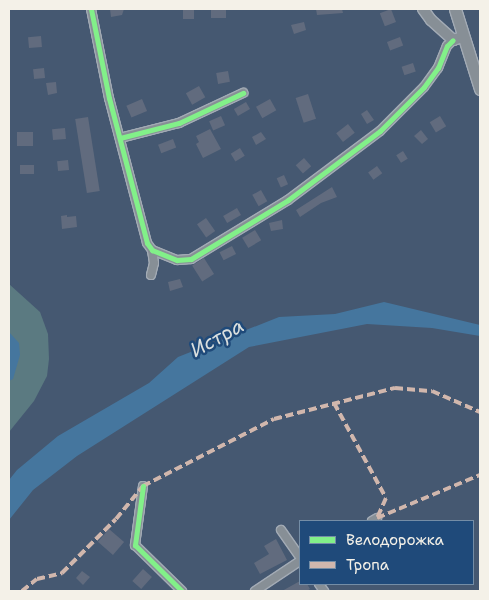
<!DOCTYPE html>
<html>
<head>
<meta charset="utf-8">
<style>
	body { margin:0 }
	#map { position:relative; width:489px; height:600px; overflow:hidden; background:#455871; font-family:"Shantell Sans",sans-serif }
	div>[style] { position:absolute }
	.green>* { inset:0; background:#5b7a81 }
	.water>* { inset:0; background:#45769e }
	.building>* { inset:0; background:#616b7e; transform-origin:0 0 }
	.roads { filter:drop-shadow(1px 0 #a3abb5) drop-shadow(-1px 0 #a3abb5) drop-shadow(0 1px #a3abb5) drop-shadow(0 -1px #a3abb5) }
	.minor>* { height:8px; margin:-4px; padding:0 4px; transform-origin:4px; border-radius:4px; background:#878f96 }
	.tertiary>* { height:10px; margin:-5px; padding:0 5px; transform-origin:5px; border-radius:5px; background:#878f96 }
	.secondary>* { height:11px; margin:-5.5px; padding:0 5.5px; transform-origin:5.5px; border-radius:5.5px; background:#878f96 }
	.quiet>* { height:4px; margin-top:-2px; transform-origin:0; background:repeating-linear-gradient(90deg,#d1b7ad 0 8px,transparent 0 12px) }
	.cycleway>* { height:5px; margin:-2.5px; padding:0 2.5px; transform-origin:2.5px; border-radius:2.5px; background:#82f089 }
	span { translate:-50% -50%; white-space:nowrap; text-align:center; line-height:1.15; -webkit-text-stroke:5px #1f4a7a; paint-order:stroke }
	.water-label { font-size:20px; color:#dadfde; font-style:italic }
	.frame { position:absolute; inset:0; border:10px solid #f4f1e8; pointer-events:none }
	.legend { position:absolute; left:299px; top:520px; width:175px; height:65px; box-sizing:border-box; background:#1f4a7a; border:1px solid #748da6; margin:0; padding:6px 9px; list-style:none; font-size:15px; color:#f4f1e8 }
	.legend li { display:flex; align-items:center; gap:10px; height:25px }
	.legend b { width:25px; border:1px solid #748da6 }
</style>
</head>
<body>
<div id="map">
	<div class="green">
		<i style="clip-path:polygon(9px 284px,40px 312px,48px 334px,49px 359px,47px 376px,34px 401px,9px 432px)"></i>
	</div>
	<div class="water">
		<i style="clip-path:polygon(384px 302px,480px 325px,480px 336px,432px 328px,367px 324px,249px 347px,77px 456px,33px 490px,9px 520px,9px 480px,17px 470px,58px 436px,149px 383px,178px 357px,279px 317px,335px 314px)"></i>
		<i style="clip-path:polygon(9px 332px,19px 343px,20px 355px,13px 379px,9px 381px)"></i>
	</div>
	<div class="building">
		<i style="clip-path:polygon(110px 9px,124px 9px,122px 15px,111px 17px)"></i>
		<i style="left:183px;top:9px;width:11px;height:10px"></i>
		<i style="left:211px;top:9px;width:15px;height:9px"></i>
		<i style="clip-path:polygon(316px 9px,342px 9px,343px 13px,317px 15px)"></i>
		<i style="left:391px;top:9px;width:14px;height:12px;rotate:69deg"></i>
		<i style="clip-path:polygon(304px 22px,306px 30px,294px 34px,291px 25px)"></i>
		<i style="left:41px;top:36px;width:11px;height:13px;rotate:85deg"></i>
		<i style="left:400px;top:37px;width:9px;height:14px;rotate:69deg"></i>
		<i style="left:413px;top:63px;width:9px;height:12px;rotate:72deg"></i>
		<i style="left:44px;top:68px;width:10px;height:11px;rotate:84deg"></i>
		<i style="left:228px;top:71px;width:11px;height:12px;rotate:80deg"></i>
		<i style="clip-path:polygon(56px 82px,57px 93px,48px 95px,46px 83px)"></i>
		<i style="left:199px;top:86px;width:13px;height:15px;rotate:61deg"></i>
		<i style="left:308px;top:94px;width:26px;height:13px;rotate:72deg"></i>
		<i style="left:142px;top:99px;width:13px;height:17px;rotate:67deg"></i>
		<i style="left:270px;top:99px;width:13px;height:16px;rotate:61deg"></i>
		<i style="left:246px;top:102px;width:8px;height:14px;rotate:60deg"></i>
		<i style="clip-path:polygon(367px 110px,374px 120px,367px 124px,361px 114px)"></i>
		<i style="left:221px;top:116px;width:10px;height:13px;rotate:66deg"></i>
		<i style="left:440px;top:116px;width:12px;height:12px;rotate:59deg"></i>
		<i style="left:88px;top:117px;width:75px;height:13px;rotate:81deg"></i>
		<i style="left:348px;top:124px;width:11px;height:15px;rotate:52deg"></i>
		<i style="left:65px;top:128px;width:11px;height:13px;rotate:85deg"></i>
		<i style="clip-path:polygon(210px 129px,221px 149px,203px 158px,196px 144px,199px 142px,196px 136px)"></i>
		<i style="clip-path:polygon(421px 130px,428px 139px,422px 144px,414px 136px)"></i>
		<i style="left:33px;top:132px;width:14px;height:16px;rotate:90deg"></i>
		<i style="clip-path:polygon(261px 132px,266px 139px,256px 145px,252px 137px)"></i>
		<i style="left:173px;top:139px;width:9px;height:16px;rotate:69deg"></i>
		<i style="left:240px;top:148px;width:9px;height:11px;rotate:58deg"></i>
		<i style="left:403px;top:151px;width:9px;height:8px;rotate:58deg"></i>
		<i style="left:304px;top:158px;width:11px;height:11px;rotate:49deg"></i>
		<i style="left:68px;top:160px;width:10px;height:11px;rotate:84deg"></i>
		<i style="left:34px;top:165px;width:9px;height:14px;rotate:90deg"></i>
		<i style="left:377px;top:166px;width:9px;height:11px;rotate:54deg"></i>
		<i style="left:284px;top:175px;width:10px;height:8px;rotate:66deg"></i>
		<i style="clip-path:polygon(332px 187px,337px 197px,321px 203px,300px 217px,296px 210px)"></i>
		<i style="left:261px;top:190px;width:13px;height:10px;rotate:61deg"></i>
		<i style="left:237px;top:208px;width:8px;height:16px;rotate:60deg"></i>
		<i style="clip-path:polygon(67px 215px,67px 217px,76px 216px,77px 227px,62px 229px,61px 216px)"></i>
		<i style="left:206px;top:218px;width:16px;height:11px;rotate:55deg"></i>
		<i style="clip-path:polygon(282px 220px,283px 229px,271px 231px,269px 223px)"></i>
		<i style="left:255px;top:230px;width:12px;height:15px;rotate:59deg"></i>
		<i style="left:232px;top:246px;width:9px;height:14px;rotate:63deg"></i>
		<i style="left:204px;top:258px;width:19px;height:14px;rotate:58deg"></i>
		<i style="clip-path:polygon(180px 279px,183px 287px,170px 291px,168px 282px)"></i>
		<i style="left:109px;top:529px;width:20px;height:17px;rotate:41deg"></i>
		<i style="clip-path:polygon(276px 539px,287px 560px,260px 574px,254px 563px,269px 554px,264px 546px)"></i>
		<i style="left:143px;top:569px;width:12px;height:16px;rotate:42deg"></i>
		<i style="clip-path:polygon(82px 571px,90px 577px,83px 585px,76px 578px)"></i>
		<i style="clip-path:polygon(300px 581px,300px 584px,307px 584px,310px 589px,307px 591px,282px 591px)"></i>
	</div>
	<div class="roads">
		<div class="minor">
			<i style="left:91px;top:9px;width:91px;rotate:78.6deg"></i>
			<i style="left:109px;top:98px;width:150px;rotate:75.3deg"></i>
			<i style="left:147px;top:243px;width:9px;rotate:54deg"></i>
			<i style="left:152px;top:250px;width:27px;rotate:22deg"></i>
			<i style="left:177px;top:260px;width:14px;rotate:-4deg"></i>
			<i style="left:191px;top:259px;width:114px;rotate:-31.3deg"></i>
			<i style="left:288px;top:200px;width:115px;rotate:-36.9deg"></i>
			<i style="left:380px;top:131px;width:62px;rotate:-45deg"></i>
			<i style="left:424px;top:87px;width:24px;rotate:-54deg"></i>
			<i style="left:438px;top:68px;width:24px;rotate:-68deg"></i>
			<i style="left:447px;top:46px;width:8px;rotate:-45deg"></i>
			<i style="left:120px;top:138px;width:61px;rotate:-14.3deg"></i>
			<i style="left:179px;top:123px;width:71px;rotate:-25.1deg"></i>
			<i style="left:151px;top:275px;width:12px;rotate:-76deg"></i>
			<i style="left:154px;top:263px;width:13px;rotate:-99deg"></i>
			<i style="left:143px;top:486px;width:60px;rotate:97.7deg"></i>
			<i style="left:135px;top:545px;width:66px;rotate:44.4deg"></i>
			<i style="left:372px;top:521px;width:6px;rotate:-31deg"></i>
			<i style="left:281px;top:530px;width:33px;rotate:55deg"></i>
			<i style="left:319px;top:584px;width:9px;rotate:54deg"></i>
			<i style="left:255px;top:591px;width:54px;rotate:-33.7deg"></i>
		</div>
		<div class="tertiary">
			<i style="left:423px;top:9px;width:14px;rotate:54deg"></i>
			<i style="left:431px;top:20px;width:30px;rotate:42deg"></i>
			<i style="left:453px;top:40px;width:9px;rotate:-18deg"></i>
		</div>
		<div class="secondary">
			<i style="left:455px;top:9px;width:84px;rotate:72.6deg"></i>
		</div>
	</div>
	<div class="quiet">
		<i style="left:334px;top:403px;width:108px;rotate:61.3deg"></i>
		<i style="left:386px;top:498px;width:22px;rotate:114deg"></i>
		<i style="left:377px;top:518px;width:112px;rotate:-22.7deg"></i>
		<i style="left:22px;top:591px;width:19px;rotate:-39deg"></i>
		<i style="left:37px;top:579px;width:26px;rotate:-13deg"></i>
		<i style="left:62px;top:573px;width:76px;rotate:-45deg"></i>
		<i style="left:116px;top:519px;width:43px;rotate:-50.7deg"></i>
		<i style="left:143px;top:486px;width:147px;rotate:-27.1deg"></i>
		<i style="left:274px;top:419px;width:125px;rotate:-14.4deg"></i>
		<i style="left:395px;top:388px;width:37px;rotate:5deg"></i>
		<i style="left:432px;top:391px;width:52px;rotate:23.6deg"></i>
	</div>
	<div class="cycleway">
		<i style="left:91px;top:9px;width:91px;rotate:78.6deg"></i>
		<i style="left:109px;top:98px;width:150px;rotate:75.3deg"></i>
		<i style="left:147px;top:243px;width:9px;rotate:54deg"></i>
		<i style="left:152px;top:250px;width:27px;rotate:22deg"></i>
		<i style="left:177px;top:260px;width:14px;rotate:-4deg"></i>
		<i style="left:191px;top:259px;width:114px;rotate:-31.3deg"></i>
		<i style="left:288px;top:200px;width:115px;rotate:-36.9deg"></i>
		<i style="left:380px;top:131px;width:62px;rotate:-45deg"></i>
		<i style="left:424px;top:87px;width:24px;rotate:-54deg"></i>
		<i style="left:438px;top:68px;width:24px;rotate:-68deg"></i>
		<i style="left:447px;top:46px;width:8px;rotate:-45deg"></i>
		<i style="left:120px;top:138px;width:61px;rotate:-14.3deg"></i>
		<i style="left:179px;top:123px;width:71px;rotate:-25.1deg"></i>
		<i style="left:143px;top:486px;width:60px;rotate:97.7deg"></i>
		<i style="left:135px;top:545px;width:66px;rotate:44.4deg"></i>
	</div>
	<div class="water-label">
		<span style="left:217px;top:338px;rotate:-29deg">Истра</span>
	</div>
	<div class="frame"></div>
	<ul class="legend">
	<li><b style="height:6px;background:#82f089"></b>Велодорожка</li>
	<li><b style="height:6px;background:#d1b7ad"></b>Тропа</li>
	</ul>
</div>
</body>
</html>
